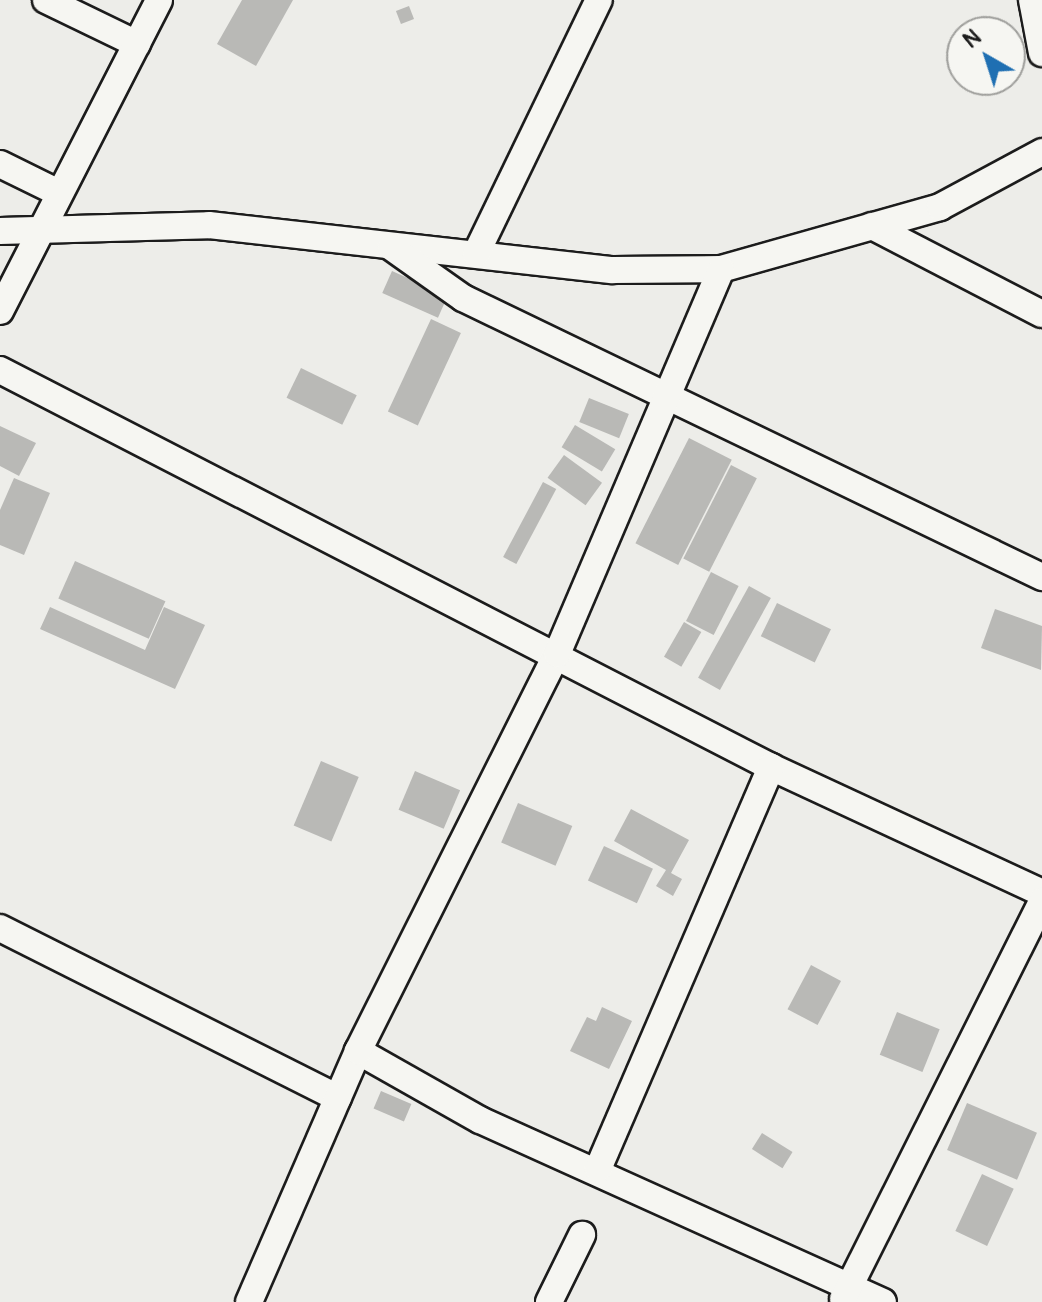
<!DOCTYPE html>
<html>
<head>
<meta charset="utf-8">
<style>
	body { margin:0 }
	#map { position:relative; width:1042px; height:1302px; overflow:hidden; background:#edede9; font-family:Pangolin,sans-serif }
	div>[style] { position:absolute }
	.building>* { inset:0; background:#b9b9b6; transform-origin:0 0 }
	.roads { filter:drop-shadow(2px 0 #1c1c1c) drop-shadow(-2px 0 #1c1c1c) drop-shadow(0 2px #1c1c1c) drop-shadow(0 -2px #1c1c1c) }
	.street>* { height:26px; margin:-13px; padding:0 13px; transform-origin:13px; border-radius:13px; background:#f6f6f2 }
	span { translate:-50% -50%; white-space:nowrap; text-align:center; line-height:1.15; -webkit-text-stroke:8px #f6f6f2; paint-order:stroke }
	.north { position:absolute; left:946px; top:16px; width:80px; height:80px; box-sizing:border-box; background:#f6f6f2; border:2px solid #9f9f9c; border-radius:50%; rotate:321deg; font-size:22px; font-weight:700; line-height:32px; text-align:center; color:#1c1c1c }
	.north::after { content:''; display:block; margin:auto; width:28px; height:36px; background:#1f6fb2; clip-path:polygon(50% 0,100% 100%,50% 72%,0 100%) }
</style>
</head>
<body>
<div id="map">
	<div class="building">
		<i style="clip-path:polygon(242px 0,293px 0,256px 66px,217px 44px)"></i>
		<i style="left:409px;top:6px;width:14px;height:14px;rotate:69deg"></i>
		<i style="left:392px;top:271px;width:61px;height:24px;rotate:24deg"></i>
		<i style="left:431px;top:319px;width:33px;height:102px;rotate:25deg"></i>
		<i style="left:301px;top:368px;width:62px;height:33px;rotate:26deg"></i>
		<i style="left:589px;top:398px;width:43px;height:26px;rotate:22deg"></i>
		<i style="left:575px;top:425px;width:47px;height:26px;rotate:31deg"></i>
		<i style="clip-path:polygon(0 426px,36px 443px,19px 476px,0 466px)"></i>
		<i style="left:689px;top:438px;width:48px;height:118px;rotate:27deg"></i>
		<i style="left:564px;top:455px;width:47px;height:28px;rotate:36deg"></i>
		<i style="left:731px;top:465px;width:29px;height:105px;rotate:27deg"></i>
		<i style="clip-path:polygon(14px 478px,50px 493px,24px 555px,0 545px,0 510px)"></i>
		<i style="left:543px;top:482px;width:15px;height:85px;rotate:28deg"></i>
		<i style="left:75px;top:561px;width:99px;height:41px;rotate:24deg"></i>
		<i style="left:711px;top:572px;width:31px;height:55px;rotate:27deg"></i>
		<i style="left:749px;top:586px;width:25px;height:105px;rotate:29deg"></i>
		<i style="left:777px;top:603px;width:60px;height:37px;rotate:26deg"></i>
		<i style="clip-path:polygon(50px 607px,145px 650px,164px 607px,205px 625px,175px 689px,40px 629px)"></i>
		<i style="clip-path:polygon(995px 609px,1042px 626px,1041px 670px,981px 648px)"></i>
		<i style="left:684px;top:622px;width:20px;height:40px;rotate:30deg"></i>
		<i style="left:321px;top:761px;width:41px;height:70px;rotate:23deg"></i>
		<i style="left:415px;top:771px;width:49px;height:42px;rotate:23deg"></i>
		<i style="left:518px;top:803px;width:59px;height:43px;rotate:23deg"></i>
		<i style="clip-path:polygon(631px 809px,689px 840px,671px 873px,682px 879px,673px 896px,656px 886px,666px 870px,614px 841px)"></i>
		<i style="left:604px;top:846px;width:54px;height:38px;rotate:25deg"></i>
		<i style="left:811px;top:965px;width:34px;height:50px;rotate:28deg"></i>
		<i style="clip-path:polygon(602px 1007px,632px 1021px,609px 1069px,570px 1051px,587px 1017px,596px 1021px)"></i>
		<i style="left:897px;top:1012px;width:46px;height:46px;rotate:22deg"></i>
		<i style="left:381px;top:1091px;width:33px;height:19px;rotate:23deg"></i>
		<i style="left:967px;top:1103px;width:76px;height:51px;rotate:23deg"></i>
		<i style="left:762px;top:1133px;width:36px;height:19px;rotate:32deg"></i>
		<i style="left:982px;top:1174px;width:35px;height:63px;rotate:25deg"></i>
	</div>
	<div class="roads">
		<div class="street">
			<i style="left:46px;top:0;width:101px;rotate:25.8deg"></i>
			<i style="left:1032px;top:0;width:54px;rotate:79.3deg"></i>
			<i style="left:0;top:164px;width:66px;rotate:26.2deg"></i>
			<i style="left:872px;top:226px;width:191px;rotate:27.4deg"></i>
			<i style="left:0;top:231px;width:209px;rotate:-1.6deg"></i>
			<i style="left:209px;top:225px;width:406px;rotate:6.4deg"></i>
			<i style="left:613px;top:270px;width:108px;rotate:-0.5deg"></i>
			<i style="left:721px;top:269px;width:228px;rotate:-15.8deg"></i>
			<i style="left:940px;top:207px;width:116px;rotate:-28.3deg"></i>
			<i style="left:391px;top:247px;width:88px;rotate:35.3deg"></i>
			<i style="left:463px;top:298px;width:643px;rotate:25.73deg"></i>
			<i style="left:476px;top:254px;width:282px;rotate:-64.2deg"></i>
			<i style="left:0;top:311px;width:349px;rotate:-62.9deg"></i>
			<i style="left:0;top:370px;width:867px;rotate:27.24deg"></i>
			<i style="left:771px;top:767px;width:299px;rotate:24.9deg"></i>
			<i style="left:0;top:928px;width:378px;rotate:26.7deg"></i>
			<i style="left:358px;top:1051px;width:140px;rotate:29.5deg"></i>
			<i style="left:480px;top:1120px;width:442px;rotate:24.3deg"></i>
			<i style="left:598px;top:1169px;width:438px;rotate:-66.7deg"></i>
			<i style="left:843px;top:1299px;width:445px;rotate:-63.4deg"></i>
			<i style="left:249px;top:1302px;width:274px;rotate:-66.5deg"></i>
			<i style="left:358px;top:1051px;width:444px;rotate:-63.4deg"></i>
			<i style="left:557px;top:654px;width:418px;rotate:-66.9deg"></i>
			<i style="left:549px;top:1302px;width:75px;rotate:-63.8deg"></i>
		</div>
	</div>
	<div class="north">N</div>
</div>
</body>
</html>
